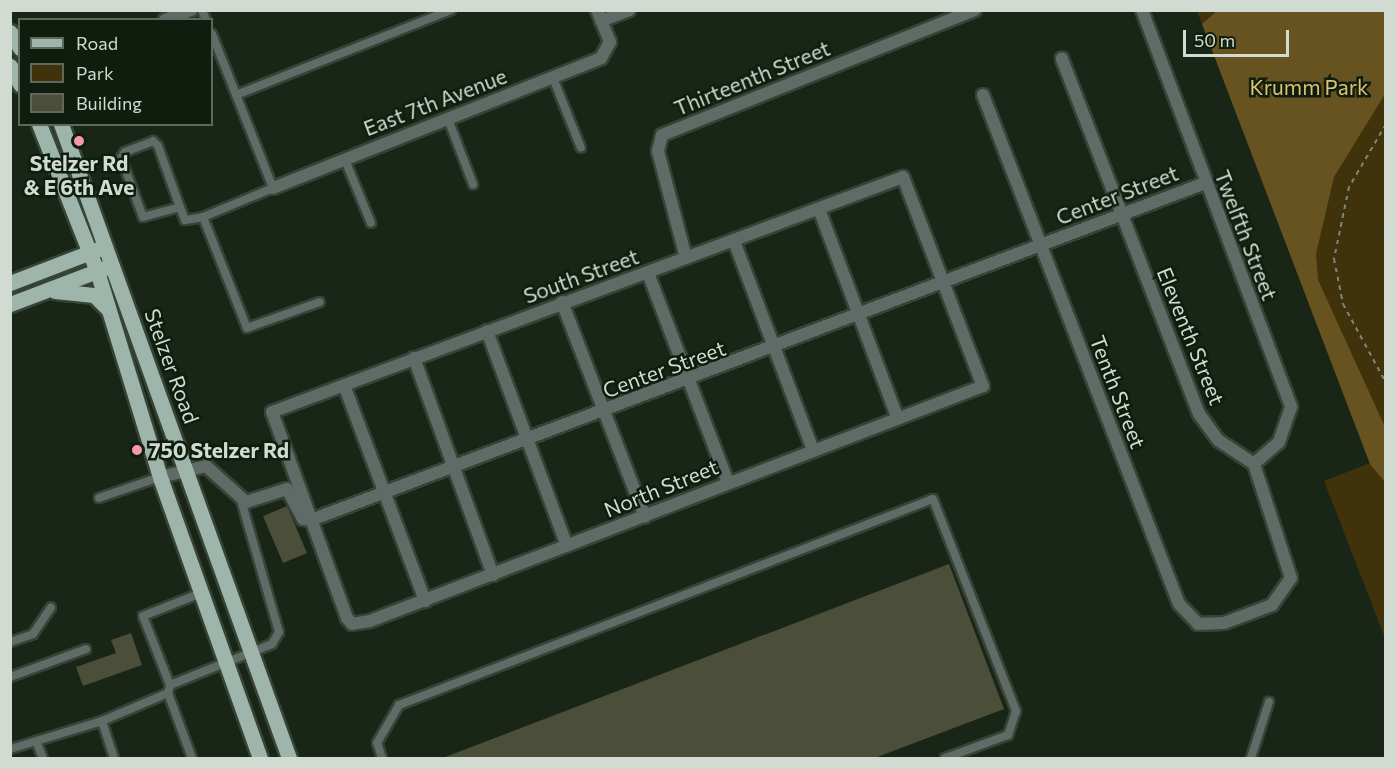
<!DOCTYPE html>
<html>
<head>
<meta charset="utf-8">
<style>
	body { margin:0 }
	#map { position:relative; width:1396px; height:769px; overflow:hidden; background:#192617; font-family:Commissioner,sans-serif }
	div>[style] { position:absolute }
	.green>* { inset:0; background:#40320b }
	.forest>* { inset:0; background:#66531f }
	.stream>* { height:4.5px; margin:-2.25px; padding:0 2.25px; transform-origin:2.25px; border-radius:2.25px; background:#084849 }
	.building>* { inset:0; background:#4b4e39; transform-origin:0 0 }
	.path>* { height:2px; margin-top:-1px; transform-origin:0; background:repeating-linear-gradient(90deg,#7c867a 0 4.5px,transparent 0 9px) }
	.roads { filter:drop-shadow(2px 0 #374335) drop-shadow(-2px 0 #374335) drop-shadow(0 2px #374335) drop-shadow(0 -2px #374335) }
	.service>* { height:8px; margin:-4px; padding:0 4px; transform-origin:4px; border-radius:4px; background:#606b67 }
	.minor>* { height:12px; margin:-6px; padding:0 6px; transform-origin:6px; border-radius:6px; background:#606b67 }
	.primary>* { height:15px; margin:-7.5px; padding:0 7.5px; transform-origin:7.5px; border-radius:7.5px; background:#9eb5ac }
	.dots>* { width:16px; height:16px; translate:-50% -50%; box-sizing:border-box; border:3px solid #0f1d0e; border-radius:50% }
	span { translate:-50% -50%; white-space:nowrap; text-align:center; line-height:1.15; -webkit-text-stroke:5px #0f1d0e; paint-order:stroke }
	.street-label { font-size:21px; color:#d2dbd1 }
	.park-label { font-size:21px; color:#e1c173 }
	.poi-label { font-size:21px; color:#d2dbd1; font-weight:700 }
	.left { translate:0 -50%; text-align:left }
	.frame { position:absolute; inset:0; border:12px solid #d2dbd1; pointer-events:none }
	.legend { position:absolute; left:18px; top:18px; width:195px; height:108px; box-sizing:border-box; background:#0f1d0e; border:2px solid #5d695c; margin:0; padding:8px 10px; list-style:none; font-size:18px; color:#d2dbd1 }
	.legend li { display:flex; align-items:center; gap:12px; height:30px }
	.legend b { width:30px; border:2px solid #5d695c }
	.scale { position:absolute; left:1183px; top:30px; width:106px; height:27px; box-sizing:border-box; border:3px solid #d2dbd1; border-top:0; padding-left:8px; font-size:18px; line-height:21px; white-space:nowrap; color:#d2dbd1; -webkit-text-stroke:4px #0f1d0e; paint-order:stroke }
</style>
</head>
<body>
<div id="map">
	<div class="green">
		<i style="clip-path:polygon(1197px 11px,1385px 11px,1385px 638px,1324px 481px,1370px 463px)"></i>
	</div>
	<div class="forest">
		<i style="clip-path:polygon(1218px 10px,1385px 11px,1385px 94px,1334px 177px,1316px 254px,1318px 280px,1385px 427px,1385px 482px,1370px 464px,1202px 24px)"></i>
	</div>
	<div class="stream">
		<i style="left:1386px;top:227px;width:3px;rotate:90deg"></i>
	</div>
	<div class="building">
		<i style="left:287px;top:506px;width:51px;height:26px;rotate:67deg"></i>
		<i style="clip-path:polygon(949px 564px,1004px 709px,872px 759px,440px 759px)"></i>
		<i style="clip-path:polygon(131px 633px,142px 665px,83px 686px,76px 667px,116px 653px,111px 640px)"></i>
	</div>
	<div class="path">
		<i style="left:1386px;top:124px;width:73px;rotate:120.4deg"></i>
		<i style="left:1349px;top:187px;width:74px;rotate:101.8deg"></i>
		<i style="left:1334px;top:259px;width:46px;rotate:78.7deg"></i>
		<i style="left:1343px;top:304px;width:90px;rotate:61.4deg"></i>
	</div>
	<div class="roads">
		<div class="service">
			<i style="left:202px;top:10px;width:11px;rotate:68deg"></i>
			<i style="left:212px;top:34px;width:166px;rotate:68.4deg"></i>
			<i style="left:273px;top:188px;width:76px;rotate:157.5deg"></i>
			<i style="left:203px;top:217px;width:119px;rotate:68.4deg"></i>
			<i style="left:247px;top:328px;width:77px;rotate:-19.6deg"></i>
			<i style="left:553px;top:78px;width:75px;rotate:68.2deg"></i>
			<i style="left:236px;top:95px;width:231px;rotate:-21.6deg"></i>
			<i style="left:448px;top:119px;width:70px;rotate:69deg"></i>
			<i style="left:345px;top:160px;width:68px;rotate:67.6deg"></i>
			<i style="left:180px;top:207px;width:38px;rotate:165deg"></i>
			<i style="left:143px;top:217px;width:63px;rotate:-110.4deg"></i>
			<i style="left:121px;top:158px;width:7px;rotate:-56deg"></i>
			<i style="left:125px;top:152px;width:30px;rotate:-21deg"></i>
			<i style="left:153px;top:141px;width:7px;rotate:45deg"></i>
			<i style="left:158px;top:146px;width:65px;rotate:70.2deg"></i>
			<i style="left:180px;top:207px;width:14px;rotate:69deg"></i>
			<i style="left:185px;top:220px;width:18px;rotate:-9deg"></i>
			<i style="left:99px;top:498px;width:65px;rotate:-19deg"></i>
			<i style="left:10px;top:642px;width:24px;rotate:-19deg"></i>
			<i style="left:33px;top:634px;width:32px;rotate:-56deg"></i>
			<i style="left:10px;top:677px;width:81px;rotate:-20.2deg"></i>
			<i style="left:170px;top:685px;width:74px;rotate:-111.4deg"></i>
			<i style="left:143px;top:616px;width:62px;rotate:-21.6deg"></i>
			<i style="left:36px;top:741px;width:18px;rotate:68deg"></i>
			<i style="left:10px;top:749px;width:96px;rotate:-16.9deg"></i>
			<i style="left:114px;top:758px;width:39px;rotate:-108deg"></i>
			<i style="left:102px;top:721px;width:72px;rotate:-23deg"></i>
			<i style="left:192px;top:758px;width:69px;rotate:-110.3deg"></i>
			<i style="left:168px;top:693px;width:8px;rotate:-76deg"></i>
			<i style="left:170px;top:685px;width:110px;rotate:-21.9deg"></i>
			<i style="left:272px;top:644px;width:14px;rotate:-60deg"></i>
			<i style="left:279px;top:632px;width:137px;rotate:-106.1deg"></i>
			<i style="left:382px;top:758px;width:16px;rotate:-108deg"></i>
			<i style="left:377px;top:743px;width:44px;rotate:-59.9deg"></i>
			<i style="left:399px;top:705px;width:572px;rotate:-21.1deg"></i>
			<i style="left:933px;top:499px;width:228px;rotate:68.6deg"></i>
			<i style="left:1016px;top:711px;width:25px;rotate:108deg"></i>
			<i style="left:1008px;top:735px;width:67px;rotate:159.9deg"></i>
			<i style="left:1251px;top:758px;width:59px;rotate:-72.2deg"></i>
		</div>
		<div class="minor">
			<i style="left:1142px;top:10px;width:424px;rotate:69.4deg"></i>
			<i style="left:1291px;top:407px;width:37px;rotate:109deg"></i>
			<i style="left:1279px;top:442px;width:33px;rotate:139deg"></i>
			<i style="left:165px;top:20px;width:28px;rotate:-21deg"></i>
			<i style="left:601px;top:21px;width:30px;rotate:-21deg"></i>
			<i style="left:983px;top:95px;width:545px;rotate:68.94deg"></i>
			<i style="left:1179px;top:604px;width:28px;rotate:46deg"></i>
			<i style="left:1198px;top:624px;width:26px;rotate:-2deg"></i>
			<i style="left:1224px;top:623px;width:51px;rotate:-20.6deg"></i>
			<i style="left:1272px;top:605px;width:33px;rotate:-55deg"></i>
			<i style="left:1291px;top:578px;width:120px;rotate:-108deg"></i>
			<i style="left:1254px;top:464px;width:43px;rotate:-146.3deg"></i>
			<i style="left:1218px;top:440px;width:32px;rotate:-126deg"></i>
			<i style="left:1199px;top:414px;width:381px;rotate:-111.1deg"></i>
			<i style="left:903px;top:177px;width:224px;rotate:69.1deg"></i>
			<i style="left:983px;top:386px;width:657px;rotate:159.03deg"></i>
			<i style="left:370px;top:621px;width:18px;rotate:171deg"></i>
			<i style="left:352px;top:624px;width:8px;rotate:-130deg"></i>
			<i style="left:347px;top:618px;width:219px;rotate:-110deg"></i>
			<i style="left:272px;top:412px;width:673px;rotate:-20.43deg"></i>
			<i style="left:273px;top:188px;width:353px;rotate:-21.6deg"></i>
			<i style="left:601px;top:58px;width:18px;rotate:-61deg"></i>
			<i style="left:610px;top:42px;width:35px;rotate:-112deg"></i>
			<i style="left:819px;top:209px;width:222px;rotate:69.4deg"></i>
			<i style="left:734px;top:241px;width:223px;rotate:69.3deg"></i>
			<i style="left:686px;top:258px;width:111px;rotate:-104.7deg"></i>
			<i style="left:658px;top:151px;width:16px;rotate:-76deg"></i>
			<i style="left:662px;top:135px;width:337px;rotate:-21.8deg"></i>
			<i style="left:648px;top:273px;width:224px;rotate:69.1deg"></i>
			<i style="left:562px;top:302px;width:230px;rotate:68.9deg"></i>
			<i style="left:487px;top:331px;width:229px;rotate:69.6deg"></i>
			<i style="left:414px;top:358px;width:231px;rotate:70deg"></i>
			<i style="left:344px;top:385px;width:231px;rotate:69.4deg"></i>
			<i style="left:160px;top:477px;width:47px;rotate:-13.4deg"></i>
			<i style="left:206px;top:466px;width:54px;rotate:42deg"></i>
			<i style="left:246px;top:502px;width:43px;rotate:-17.6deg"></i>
			<i style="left:287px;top:489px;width:34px;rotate:62deg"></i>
			<i style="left:303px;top:519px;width:8px;rotate:7deg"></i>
			<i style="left:311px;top:520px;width:955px;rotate:-20.65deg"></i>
		</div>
		<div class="primary">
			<i style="left:10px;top:32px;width:19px;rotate:58deg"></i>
			<i style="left:10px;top:66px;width:21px;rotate:61deg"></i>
			<i style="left:39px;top:124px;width:158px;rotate:68.5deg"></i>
			<i style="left:97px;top:271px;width:219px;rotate:73deg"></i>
			<i style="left:161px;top:480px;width:295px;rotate:70.4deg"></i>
			<i style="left:61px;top:124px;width:674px;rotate:70.22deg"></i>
			<i style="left:10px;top:283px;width:94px;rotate:-21.1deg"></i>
			<i style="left:55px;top:291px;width:39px;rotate:6deg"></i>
			<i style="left:94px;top:295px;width:20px;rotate:45deg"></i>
			<i style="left:10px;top:304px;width:102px;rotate:-20.8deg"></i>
		</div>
	</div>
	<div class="dots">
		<i style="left:79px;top:141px;background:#f39aaa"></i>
		<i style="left:137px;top:450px;background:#f39aaa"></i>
	</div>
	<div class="street-label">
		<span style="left:752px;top:78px;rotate:-22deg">Thirteenth Street</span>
		<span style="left:435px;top:102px;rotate:-21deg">East 7th Avenue</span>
		<span style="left:1117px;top:195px;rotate:-21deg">Center Street</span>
		<span style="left:1246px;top:235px;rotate:69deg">Twelfth Street</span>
		<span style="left:581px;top:276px;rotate:-20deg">South Street</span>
		<span style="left:1191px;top:336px;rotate:68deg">Eleventh Street</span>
		<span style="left:172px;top:366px;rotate:70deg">Stelzer Road</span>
		<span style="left:664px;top:369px;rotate:-20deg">Center Street</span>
		<span style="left:1118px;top:392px;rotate:69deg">Tenth Street</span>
		<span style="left:661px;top:488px;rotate:-22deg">North Street</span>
	</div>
	<div class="park-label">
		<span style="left:1309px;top:87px">Krumm Park</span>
	</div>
	<div class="poi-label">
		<span style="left:79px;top:175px">Stelzer Rd<br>&amp; E 6th Ave</span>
		<span class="left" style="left:149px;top:450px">750 Stelzer Rd</span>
	</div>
	<div class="frame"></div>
	<ul class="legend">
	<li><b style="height:8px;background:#9eb5ac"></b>Road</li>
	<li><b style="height:16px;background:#40320b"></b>Park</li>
	<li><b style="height:16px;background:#4b4e39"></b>Building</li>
	</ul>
	<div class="scale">50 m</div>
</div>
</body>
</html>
